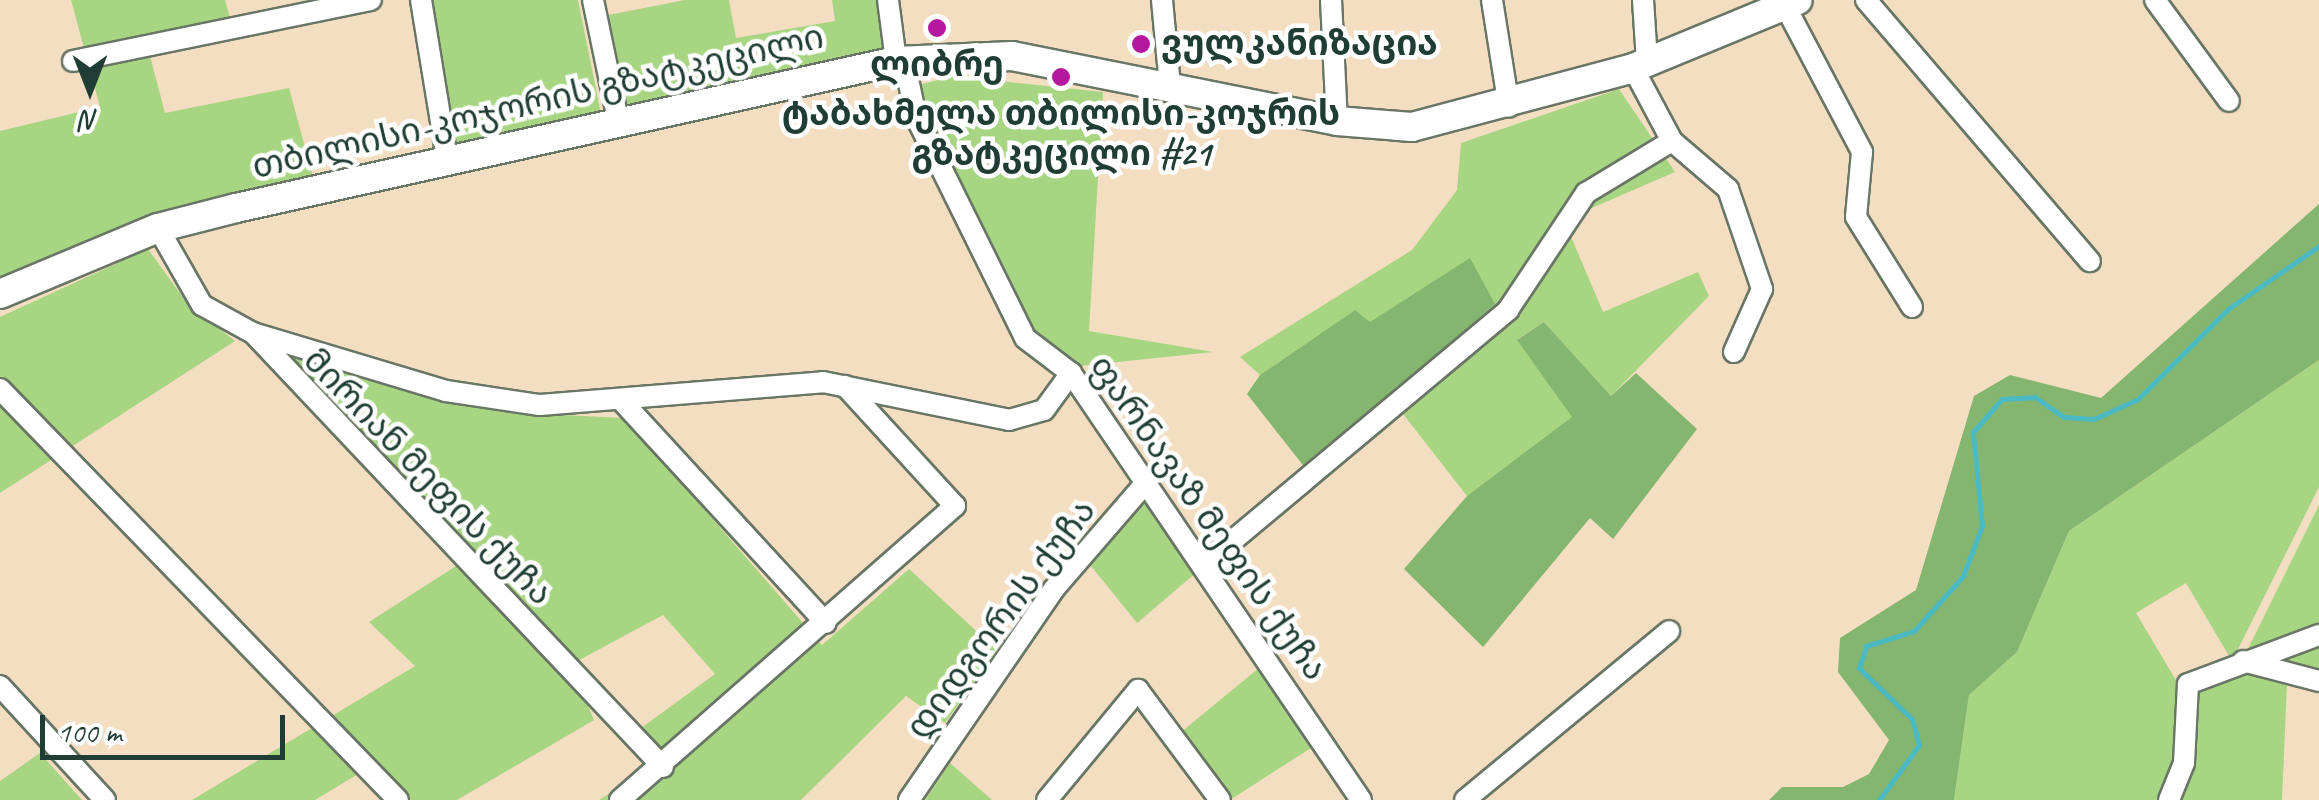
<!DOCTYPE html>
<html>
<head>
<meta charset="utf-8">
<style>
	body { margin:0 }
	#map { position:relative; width:2319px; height:800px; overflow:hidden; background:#f3dec1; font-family:Caveat,"Noto Sans Georgian",sans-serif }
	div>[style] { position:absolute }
	.green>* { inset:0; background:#a7d582 }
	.forest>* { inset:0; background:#85b670 }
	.stream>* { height:5px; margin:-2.5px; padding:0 2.5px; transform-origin:2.5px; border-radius:2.5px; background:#4bbac3 }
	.roads { filter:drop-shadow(2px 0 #697565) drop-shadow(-2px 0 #697565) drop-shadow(0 2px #697565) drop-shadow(0 -2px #697565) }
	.minor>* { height:20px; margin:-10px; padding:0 10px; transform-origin:10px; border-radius:10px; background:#fff }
	.secondary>* { height:28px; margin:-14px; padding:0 14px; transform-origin:14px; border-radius:14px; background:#fff }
	.dots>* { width:28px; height:28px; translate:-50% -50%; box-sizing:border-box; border:5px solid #fff; border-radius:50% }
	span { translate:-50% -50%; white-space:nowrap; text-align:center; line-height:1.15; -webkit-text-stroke:9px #fff; paint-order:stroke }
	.poi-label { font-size:35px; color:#1f3d34; font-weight:700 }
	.left { translate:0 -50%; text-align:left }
	.street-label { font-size:35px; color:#1f3d34 }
	.north { position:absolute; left:40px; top:40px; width:100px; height:100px; -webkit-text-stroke:8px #fff; paint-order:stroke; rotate:180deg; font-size:28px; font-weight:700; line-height:40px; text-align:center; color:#1f3d34 }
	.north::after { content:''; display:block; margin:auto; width:35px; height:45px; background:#1f3d34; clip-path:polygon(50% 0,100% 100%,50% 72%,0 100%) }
	.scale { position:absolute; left:40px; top:715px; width:245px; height:45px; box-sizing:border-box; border:5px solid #1f3d34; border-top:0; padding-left:12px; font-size:30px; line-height:35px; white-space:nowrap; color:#1f3d34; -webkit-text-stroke:8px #fff; paint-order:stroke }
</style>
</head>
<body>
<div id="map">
	<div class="green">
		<i style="clip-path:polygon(71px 0,225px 0,230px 18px,146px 41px,165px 113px,289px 88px,314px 180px,0 283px,0 131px,100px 107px)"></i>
		<i style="clip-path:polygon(429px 0,578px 0,601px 114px,454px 150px)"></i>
		<i style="clip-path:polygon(685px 0,729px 0,736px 38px,835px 21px,832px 0,879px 0,888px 55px,625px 109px,608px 15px)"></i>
		<i style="clip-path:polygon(953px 76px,1103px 92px,1089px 331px,1213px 352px,1070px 367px,1029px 333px,919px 118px,915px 86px)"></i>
		<i style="clip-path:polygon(1619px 89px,1675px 172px,1564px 220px,1603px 312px,1698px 272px,1709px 296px,1611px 396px,1544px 322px,1518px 339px,1573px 417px,1467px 496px,1389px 396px,1495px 304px,1370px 322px,1354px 311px,1260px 375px,1240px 357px,1412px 250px,1457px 190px,1461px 143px)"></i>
		<i style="clip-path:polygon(148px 249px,187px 303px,235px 341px,0 493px,0 317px)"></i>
		<i style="clip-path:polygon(275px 353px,500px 412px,625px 418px,822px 645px,909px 569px,997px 650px,945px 723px,906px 696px,801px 800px,599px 800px,650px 768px,622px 742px,715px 674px,663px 615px,570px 665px,594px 720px,457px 800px,383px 800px,358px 774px,315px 800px,192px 800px,415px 666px,369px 622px,470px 557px)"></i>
		<i style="clip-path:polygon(2319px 360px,2319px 487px,2237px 651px,2229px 656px,2186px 583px,2136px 613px,2177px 682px,2178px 761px,2163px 800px,1954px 800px,1969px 695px,2017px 652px,2069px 531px)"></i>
		<i style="clip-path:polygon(1144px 497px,1204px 566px,1137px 623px,1087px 561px)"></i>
		<i style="clip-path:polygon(2319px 505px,2319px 679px,2243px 659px)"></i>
		<i style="clip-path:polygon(1265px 663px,1314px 746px,1230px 800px,1180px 733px)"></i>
		<i style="clip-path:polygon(2241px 667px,2287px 683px,2282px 800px,2174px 800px,2192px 688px)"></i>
		<i style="clip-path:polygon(40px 753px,65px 781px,82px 800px,0 800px,0 781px)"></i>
		<i style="clip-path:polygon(950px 763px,992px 800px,925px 800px)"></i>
	</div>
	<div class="forest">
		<i style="clip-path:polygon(2319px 204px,2319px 360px,2069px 531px,2017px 652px,1969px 695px,1954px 800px,1769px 800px,1782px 787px,1843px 787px,1869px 774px,1889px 740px,1838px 672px,1840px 638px,1916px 590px,1974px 396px,2010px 375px,2101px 398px)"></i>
		<i style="clip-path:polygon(1470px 258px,1495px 304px,1306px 469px,1247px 394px,1260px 375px,1355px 310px,1370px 322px)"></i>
		<i style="clip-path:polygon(1544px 322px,1611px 396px,1636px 373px,1697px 429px,1613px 539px,1590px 518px,1483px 647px,1404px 569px,1467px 496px,1572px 417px,1517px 340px)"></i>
	</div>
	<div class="stream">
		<i style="left:1879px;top:800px;width:68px;rotate:-54deg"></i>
		<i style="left:1919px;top:745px;width:27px;rotate:-105deg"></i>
		<i style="left:1912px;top:719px;width:74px;rotate:-136.1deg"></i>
		<i style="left:1859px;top:668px;width:23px;rotate:-72deg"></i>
		<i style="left:1866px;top:646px;width:50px;rotate:-17.4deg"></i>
		<i style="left:1914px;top:631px;width:74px;rotate:-48.3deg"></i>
		<i style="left:1963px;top:576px;width:53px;rotate:-69.2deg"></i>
		<i style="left:1982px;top:526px;width:94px;rotate:-95.5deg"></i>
		<i style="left:1973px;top:432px;width:44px;rotate:-48.7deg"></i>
		<i style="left:2002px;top:399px;width:33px;rotate:-3deg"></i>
		<i style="left:2035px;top:397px;width:35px;rotate:35deg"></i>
		<i style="left:2064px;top:417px;width:30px;rotate:4deg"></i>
		<i style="left:2094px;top:419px;width:48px;rotate:-24.4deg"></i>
		<i style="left:2138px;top:399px;width:127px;rotate:-45deg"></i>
		<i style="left:2228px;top:309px;width:111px;rotate:-34.7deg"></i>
	</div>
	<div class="roads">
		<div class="minor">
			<i style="left:421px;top:0;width:161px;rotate:80.7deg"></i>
			<i style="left:593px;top:0;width:123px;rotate:78.2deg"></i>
			<i style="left:888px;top:0;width:62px;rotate:82.5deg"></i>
			<i style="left:1162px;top:0;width:86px;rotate:84.7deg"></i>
			<i style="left:1331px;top:0;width:121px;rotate:87.2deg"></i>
			<i style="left:1492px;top:0;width:108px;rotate:81deg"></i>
			<i style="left:1643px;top:0;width:62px;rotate:86.3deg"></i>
			<i style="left:1782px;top:0;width:172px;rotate:62.2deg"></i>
			<i style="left:1862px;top:152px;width:65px;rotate:95.3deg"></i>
			<i style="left:1856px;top:217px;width:106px;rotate:58.1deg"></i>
			<i style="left:1866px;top:0;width:344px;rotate:49.4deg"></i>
			<i style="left:2155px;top:0;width:125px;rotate:53.8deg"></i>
			<i style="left:904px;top:60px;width:58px;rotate:78.1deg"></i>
			<i style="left:916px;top:117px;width:246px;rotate:63.7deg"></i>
			<i style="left:1025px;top:338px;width:58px;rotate:37.3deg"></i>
			<i style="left:1071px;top:373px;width:516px;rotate:55.82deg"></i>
			<i style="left:73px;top:61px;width:304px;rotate:-11.6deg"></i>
			<i style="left:1633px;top:68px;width:83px;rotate:61.9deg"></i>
			<i style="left:1672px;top:141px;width:74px;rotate:40.6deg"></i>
			<i style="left:1728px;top:189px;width:106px;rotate:71.2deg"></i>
			<i style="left:1762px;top:289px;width:69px;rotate:114deg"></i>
			<i style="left:158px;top:228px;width:89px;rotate:60.3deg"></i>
			<i style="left:202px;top:305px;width:58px;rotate:28.8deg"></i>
			<i style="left:253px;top:333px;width:597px;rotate:46.63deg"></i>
			<i style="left:253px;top:333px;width:202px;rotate:16.7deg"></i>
			<i style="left:446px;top:391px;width:95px;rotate:8.5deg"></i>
			<i style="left:540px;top:405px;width:284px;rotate:-4.6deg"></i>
			<i style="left:823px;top:382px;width:190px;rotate:11.5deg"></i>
			<i style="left:1009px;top:420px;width:36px;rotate:-16deg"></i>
			<i style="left:1044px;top:410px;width:46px;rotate:-53.9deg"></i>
			<i style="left:0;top:389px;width:572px;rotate:45.92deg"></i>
			<i style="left:620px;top:399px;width:304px;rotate:47.4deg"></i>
			<i style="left:1207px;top:562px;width:393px;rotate:-39.9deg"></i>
			<i style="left:1508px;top:310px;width:141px;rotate:-56.3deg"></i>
			<i style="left:1586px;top:193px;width:100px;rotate:-31.2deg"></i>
			<i style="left:2243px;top:661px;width:79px;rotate:14.7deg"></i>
			<i style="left:0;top:686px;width:155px;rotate:47.4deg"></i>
			<i style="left:620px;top:800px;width:446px;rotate:-41.3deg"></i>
			<i style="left:955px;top:506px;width:163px;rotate:-132.5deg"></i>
			<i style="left:909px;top:800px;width:256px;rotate:-55.5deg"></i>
			<i style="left:1054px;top:589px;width:144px;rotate:-49.2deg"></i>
			<i style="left:1047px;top:800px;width:143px;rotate:-50.4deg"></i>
			<i style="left:1138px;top:690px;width:137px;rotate:53.3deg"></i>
			<i style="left:1465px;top:800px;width:265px;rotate:-39.6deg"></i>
			<i style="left:2169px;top:800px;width:40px;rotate:-68deg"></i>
			<i style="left:2184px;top:763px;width:79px;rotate:-87.1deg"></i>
			<i style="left:2188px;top:684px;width:140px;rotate:-20.5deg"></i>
		</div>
		<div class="secondary">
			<i style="left:0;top:294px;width:171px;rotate:-22.7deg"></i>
			<i style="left:158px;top:228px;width:81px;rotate:-14.4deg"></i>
			<i style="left:236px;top:208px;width:676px;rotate:-12.56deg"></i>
			<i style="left:896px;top:61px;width:116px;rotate:-2.5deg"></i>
			<i style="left:1012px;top:56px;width:331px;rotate:11.3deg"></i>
			<i style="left:1337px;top:121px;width:75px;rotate:4.6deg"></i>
			<i style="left:1412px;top:127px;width:229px;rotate:-14.9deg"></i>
			<i style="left:1633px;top:68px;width:178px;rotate:-22.4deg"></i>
		</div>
	</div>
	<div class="dots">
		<i style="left:937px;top:28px;background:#b5179e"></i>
		<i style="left:1141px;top:44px;background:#b5179e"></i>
		<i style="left:1061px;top:77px;background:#b5179e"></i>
	</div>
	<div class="poi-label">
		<span class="left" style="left:1161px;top:44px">ვულკანიზაცია</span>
		<span style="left:937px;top:65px">ლიბრე</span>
		<span style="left:1061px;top:134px">ტაბახმელა თბილისი-კოჯრის<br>გზატკეცილი #21</span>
	</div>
	<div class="street-label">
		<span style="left:538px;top:102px;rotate:-13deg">თბილისი-კოჯორის გზატკეცილი</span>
		<span style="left:428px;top:477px;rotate:46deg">მირიან მეფის ქუჩა</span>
		<span style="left:1208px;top:518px;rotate:55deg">ფარნავაზ მეფის ქუჩა</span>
		<span style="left:1001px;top:619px;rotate:-53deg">დიდგორის ქუჩა</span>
	</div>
	<div class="north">N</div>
	<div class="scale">100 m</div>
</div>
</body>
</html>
